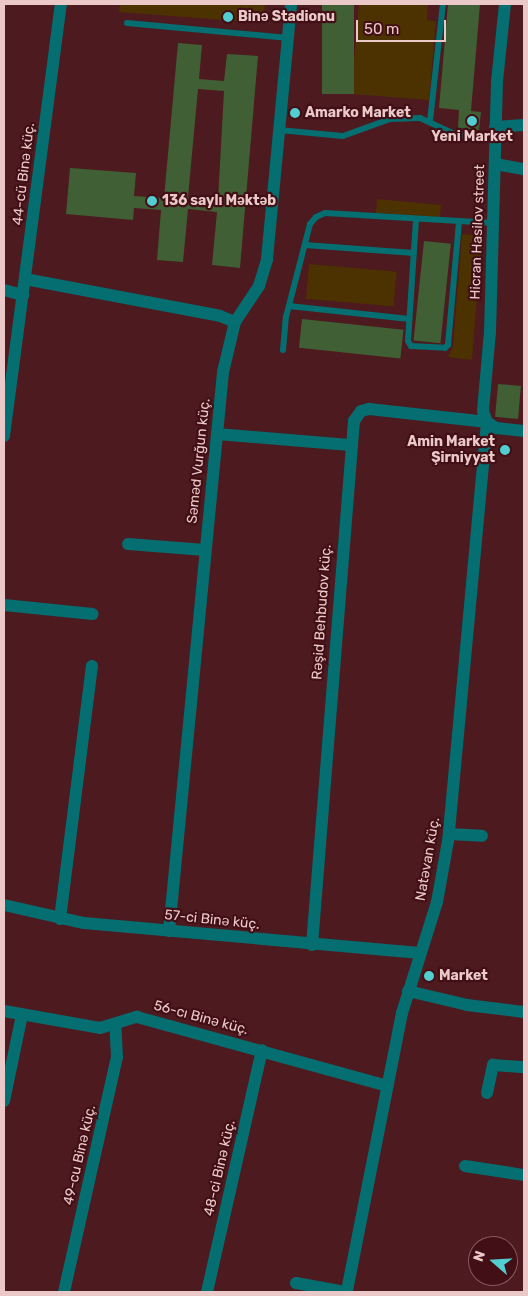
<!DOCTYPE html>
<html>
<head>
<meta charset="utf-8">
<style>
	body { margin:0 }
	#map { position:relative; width:528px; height:1296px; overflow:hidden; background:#4c1a1f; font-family:Rubik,sans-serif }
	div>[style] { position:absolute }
	.green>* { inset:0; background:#4c3200; transform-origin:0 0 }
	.building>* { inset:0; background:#405f34; transform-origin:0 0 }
	.service>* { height:6px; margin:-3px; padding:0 3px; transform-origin:3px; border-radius:3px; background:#046e71 }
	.minor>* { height:12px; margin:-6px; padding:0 6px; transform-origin:6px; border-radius:6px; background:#046e71 }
	.tertiary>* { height:12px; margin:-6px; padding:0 6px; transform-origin:6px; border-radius:6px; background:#046e71 }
	.dots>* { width:14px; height:14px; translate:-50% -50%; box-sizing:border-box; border:2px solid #410f15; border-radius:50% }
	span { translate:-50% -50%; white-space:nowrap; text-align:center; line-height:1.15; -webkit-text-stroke:4.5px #410f15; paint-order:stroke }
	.poi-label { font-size:14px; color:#ebc9c9; font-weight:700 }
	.left { translate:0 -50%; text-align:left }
	.right { translate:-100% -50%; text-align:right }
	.street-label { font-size:14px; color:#ebc9c9 }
	.frame { position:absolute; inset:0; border:5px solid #ebc9c9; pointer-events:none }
	.north { position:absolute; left:468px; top:1236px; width:50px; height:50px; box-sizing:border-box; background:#410f15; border:1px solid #85595d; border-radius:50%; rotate:289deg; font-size:14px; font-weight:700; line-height:20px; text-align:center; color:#ebc9c9 }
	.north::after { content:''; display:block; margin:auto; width:18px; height:22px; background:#52cdd0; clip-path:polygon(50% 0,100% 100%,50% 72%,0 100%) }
	.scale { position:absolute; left:356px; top:20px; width:90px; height:22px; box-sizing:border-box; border:2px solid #ebc9c9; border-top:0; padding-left:6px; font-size:15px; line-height:18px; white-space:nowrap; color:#ebc9c9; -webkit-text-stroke:4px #410f15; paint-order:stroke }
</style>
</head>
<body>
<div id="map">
	<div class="green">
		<i style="clip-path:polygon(120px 4px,265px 4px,263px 23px,119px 12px)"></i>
		<i style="clip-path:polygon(359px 4px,428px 4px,427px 20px,436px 21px,429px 100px,351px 94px)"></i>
		<i style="clip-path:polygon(377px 199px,441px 205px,440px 217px,376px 213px)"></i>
		<i style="clip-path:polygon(462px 234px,482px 236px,472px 360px,448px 357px,453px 346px)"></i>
		<i style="left:309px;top:264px;width:88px;height:35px;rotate:5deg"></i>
	</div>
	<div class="building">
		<i style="left:322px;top:4px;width:32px;height:90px"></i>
		<i style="clip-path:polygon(448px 4px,480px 4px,471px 111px,481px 112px,479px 130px,458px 128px,459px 110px,439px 108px)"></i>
		<i style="clip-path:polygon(evenodd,178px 43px,202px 45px,199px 79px,224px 81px,227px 54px,258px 56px,240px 268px,212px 265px,217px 212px,188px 209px,183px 262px,157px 260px,161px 210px,134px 208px,133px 220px,66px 214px,70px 168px,136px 173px,134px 196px,164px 198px,178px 43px,198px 89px,224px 91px,218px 200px,188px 197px,198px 89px)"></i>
		<i style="left:424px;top:241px;width:27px;height:100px;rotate:6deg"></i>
		<i style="left:302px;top:319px;width:102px;height:29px;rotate:6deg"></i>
		<i style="left:498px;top:384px;width:23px;height:33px;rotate:5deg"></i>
	</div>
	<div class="service">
		<i style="left:127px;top:23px;width:162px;rotate:5.3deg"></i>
		<i style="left:430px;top:121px;width:118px;rotate:-83.7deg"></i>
		<i style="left:279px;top:130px;width:64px;rotate:5.4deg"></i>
		<i style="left:343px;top:136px;width:50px;rotate:-19.9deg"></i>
		<i style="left:390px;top:119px;width:30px;rotate:-2deg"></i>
		<i style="left:420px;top:118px;width:41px;rotate:24.7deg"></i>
		<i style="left:457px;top:135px;width:38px;rotate:7deg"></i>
		<i style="left:416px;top:220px;width:121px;rotate:93.8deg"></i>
		<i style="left:408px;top:341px;width:6px;rotate:59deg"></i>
		<i style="left:411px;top:346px;width:34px;rotate:3deg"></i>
		<i style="left:445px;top:348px;width:4px;rotate:-45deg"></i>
		<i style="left:448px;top:345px;width:123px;rotate:-84.9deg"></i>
		<i style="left:305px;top:245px;width:109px;rotate:4.2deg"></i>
		<i style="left:289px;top:306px;width:121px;rotate:6.2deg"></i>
		<i style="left:283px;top:350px;width:33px;rotate:-85deg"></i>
		<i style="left:286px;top:317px;width:96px;rotate:-75.5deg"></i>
		<i style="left:310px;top:224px;width:9px;rotate:-49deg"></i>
		<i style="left:316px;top:217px;width:10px;rotate:-24deg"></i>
		<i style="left:325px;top:213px;width:168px;rotate:3.4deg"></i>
	</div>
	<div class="minor">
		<i style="left:495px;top:127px;width:29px;rotate:-4deg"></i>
		<i style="left:495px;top:164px;width:29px;rotate:10deg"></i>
		<i style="left:25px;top:279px;width:198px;rotate:10.7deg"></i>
		<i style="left:220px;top:316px;width:16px;rotate:22deg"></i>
		<i style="left:4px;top:290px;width:20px;rotate:15deg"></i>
		<i style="left:217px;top:434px;width:133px;rotate:4.7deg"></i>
		<i style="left:128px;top:544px;width:77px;rotate:4.5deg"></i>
		<i style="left:4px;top:605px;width:89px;rotate:5.8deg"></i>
		<i style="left:449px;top:834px;width:33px;rotate:3deg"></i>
		<i style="left:4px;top:905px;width:82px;rotate:12.7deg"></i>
		<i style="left:84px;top:923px;width:337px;rotate:5.1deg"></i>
		<i style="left:60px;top:919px;width:255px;rotate:-82.8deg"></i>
		<i style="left:169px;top:931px;width:562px;rotate:-84.48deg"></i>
		<i style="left:223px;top:372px;width:51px;rotate:-76.5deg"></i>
		<i style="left:235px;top:322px;width:43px;rotate:-56.3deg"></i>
		<i style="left:259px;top:286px;width:28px;rotate:-73deg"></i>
		<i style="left:267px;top:259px;width:256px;rotate:-84.6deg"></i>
		<i style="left:312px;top:945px;width:526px;rotate:-85.42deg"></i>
		<i style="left:354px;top:421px;width:12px;rotate:-55deg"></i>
		<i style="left:361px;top:411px;width:8px;rotate:-14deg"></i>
		<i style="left:369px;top:409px;width:119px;rotate:6.3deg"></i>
		<i style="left:487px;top:422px;width:421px;rotate:95.3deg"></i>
		<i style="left:448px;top:841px;width:62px;rotate:100.2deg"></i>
		<i style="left:437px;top:902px;width:116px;rotate:107.5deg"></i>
		<i style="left:402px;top:1013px;width:284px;rotate:101.2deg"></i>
		<i style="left:408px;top:991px;width:61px;rotate:13.3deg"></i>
		<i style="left:467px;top:1005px;width:57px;rotate:7deg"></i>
		<i style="left:4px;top:1011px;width:97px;rotate:10deg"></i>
		<i style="left:100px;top:1028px;width:39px;rotate:-17deg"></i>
		<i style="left:137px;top:1017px;width:260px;rotate:15.4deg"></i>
		<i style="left:487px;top:1093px;width:29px;rotate:-78deg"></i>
		<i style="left:493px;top:1065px;width:31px;rotate:4deg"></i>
		<i style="left:4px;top:1101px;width:88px;rotate:-78.2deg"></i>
		<i style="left:465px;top:1166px;width:60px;rotate:8.7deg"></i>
		<i style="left:296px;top:1283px;width:51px;rotate:10.2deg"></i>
		<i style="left:64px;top:1292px;width:241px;rotate:-77.3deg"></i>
		<i style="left:117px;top:1057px;width:33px;rotate:-93deg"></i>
		<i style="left:207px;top:1292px;width:248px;rotate:-77.2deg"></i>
	</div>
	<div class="tertiary">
		<i style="left:505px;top:4px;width:78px;rotate:95.9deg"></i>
		<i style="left:497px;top:82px;width:250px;rotate:91.6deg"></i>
		<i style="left:490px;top:332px;width:79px;rotate:95.1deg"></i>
		<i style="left:483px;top:411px;width:12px;rotate:70deg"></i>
		<i style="left:487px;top:422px;width:11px;rotate:34deg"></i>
		<i style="left:496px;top:428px;width:28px;rotate:6deg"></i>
		<i style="left:4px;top:436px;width:436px;rotate:-82.5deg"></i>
	</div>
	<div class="dots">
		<i style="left:228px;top:17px;background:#52cdd0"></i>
		<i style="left:295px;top:113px;background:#52cdd0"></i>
		<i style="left:472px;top:121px;background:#52cdd0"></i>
		<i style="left:152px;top:201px;background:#52cdd0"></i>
		<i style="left:505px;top:450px;background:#52cdd0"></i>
		<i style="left:429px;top:976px;background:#52cdd0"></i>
	</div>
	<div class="poi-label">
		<span class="left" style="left:238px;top:17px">Binə Stadionu</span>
		<span class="left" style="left:305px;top:113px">Amarko Market</span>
		<span style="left:472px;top:137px">Yeni Market</span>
		<span class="left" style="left:162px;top:201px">136 saylı Məktəb</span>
		<span class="right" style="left:495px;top:450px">Amin Market<br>Şirniyyat</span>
		<span class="left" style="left:439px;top:976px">Market</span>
	</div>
	<div class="street-label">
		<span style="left:24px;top:174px;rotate:-83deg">44-cü Binə küç.</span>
		<span style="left:478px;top:232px;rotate:-88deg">Hicran Hasilov street</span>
		<span style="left:199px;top:461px;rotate:-84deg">Səməd Vurğun küç.</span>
		<span style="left:322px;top:612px;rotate:-86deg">Rəşid Behbudov küç.</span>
		<span style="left:428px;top:859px;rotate:-80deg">Natəvan küç.</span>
		<span style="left:212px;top:920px;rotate:6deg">57-ci Binə küç.</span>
		<span style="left:201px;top:1018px;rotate:15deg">56-cı Binə küç.</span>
		<span style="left:80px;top:1155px;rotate:-77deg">49-cu Binə küç.</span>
		<span style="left:220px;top:1168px;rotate:-77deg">48-ci Binə küç.</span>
	</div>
	<div class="frame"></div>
	<div class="north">N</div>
	<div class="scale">50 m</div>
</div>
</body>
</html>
